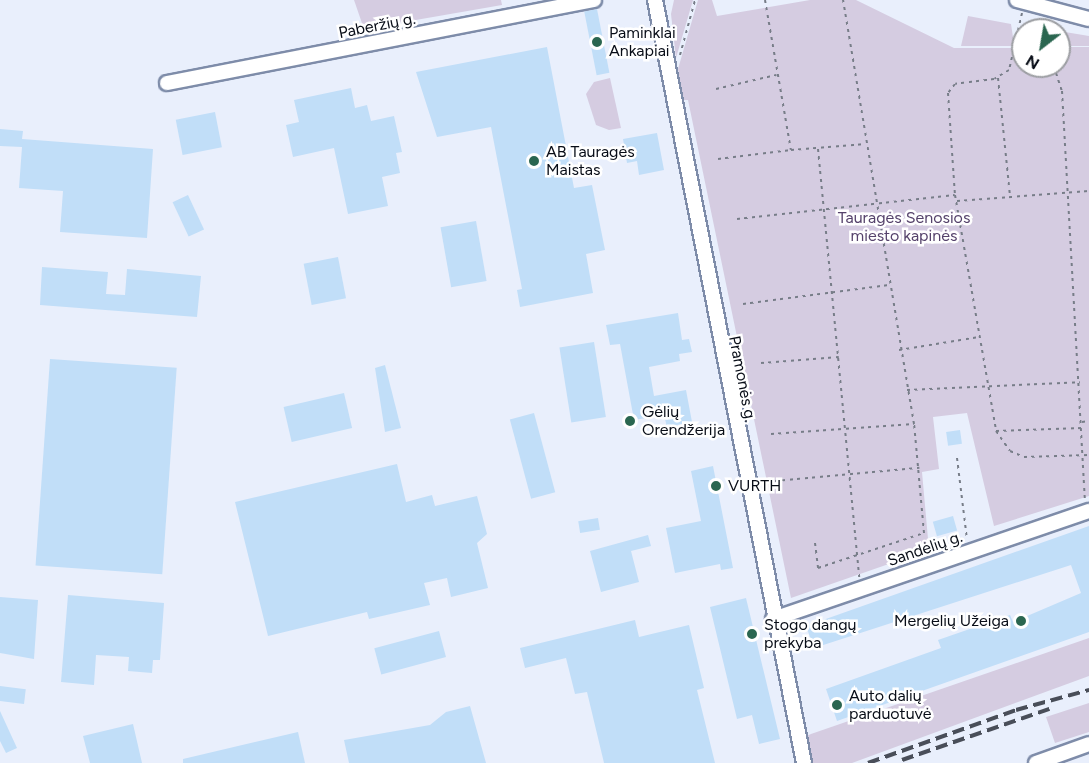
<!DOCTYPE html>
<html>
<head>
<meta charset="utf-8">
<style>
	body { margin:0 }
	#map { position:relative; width:1089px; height:763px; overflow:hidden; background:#e9effc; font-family:Figtree,sans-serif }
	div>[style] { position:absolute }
	.green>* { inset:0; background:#d5cce1 }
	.building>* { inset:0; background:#c1def8; transform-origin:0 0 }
	.path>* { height:2px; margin-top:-1px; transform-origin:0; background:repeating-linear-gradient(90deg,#777d88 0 3px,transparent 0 7.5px) }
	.roads { filter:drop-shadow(2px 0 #7e8ca9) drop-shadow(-2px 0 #7e8ca9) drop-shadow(0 2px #7e8ca9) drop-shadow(0 -2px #7e8ca9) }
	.street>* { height:14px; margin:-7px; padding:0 7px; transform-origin:7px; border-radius:7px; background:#fff }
	.rail>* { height:4px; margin-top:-2px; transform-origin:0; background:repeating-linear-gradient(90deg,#494e59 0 12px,transparent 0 18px) }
	.dots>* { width:16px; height:16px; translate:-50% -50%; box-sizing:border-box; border:3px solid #fff; border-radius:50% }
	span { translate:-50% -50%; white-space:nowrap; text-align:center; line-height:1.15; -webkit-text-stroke:5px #fff; paint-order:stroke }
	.street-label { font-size:16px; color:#080d17 }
	.poi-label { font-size:16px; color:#080d17 }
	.left { translate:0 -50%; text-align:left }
	.right { translate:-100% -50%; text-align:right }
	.park-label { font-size:16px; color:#55426b }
	.north { position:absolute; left:1011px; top:18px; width:60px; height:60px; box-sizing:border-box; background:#fff; border:2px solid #9c9ea2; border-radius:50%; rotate:211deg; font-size:16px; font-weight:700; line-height:24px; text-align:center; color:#080d17 }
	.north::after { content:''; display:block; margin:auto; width:21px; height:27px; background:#2a6650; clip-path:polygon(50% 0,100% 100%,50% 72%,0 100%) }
</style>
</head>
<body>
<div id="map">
	<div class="green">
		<i style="clip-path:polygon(354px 0,501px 0,502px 5px,364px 29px)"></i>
		<i style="clip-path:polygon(674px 0,693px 0,676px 58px,671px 14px)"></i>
		<i style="clip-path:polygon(698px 0,712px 0,717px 16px,810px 0,856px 0,954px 48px,1023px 48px,1023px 66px,1059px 66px,1059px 47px,1089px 47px,1089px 496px,994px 526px,967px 413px,933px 417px,939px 469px,922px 472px,929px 550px,791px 598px,688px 100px,683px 100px,678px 69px)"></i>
		<i style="clip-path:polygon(968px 16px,1011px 24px,1014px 44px,1025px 23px,1056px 30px,1023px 30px,1023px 46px,961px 46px)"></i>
		<i style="clip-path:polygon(1059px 31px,1089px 36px,1089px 46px,1059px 46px)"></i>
		<i style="clip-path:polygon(610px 78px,621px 128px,609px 130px,596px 125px,586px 94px,594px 82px)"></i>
		<i style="clip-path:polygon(1089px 638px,1089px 676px,852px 763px,811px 763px,804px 737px,811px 734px)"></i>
		<i style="clip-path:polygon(1089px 703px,1089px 732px,1055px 743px,1046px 717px)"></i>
	</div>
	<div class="building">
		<i style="left:597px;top:9px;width:65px;height:13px;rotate:79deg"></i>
		<i style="clip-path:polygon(547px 47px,574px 188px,592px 185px,605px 250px,586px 254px,593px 293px,520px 307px,517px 290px,522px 289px,491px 127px,437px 137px,416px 72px)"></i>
		<i style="clip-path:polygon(351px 88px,355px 108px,367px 105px,371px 121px,394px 116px,402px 152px,396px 153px,400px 173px,382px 177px,388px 206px,348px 214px,334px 148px,293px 157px,286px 125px,299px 122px,294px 100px)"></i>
		<i style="left:215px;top:112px;width:36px;height:40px;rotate:79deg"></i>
		<i style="clip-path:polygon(0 129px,23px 131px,22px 139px,153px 149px,147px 238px,60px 232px,63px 191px,19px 188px,22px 147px,0 146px)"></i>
		<i style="clip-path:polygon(657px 133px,664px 170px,639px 175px,637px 161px,627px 163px,623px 139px)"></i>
		<i style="left:188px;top:195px;width:38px;height:17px;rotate:65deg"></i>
		<i style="left:476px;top:221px;width:61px;height:36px;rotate:80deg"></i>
		<i style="left:338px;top:257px;width:42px;height:35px;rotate:79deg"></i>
		<i style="clip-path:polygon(42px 267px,108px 272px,106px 294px,125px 295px,127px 269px,201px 276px,197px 317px,40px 305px)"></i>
		<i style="clip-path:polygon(678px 313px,682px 340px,689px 339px,692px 352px,679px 354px,680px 361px,649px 367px,654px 396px,686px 390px,692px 422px,667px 427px,664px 415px,634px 420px,620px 344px,610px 345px,606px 325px)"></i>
		<i style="left:594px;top:342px;width:76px;height:35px;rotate:81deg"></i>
		<i style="left:50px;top:359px;width:127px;height:207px;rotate:4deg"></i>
		<i style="clip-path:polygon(385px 365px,401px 428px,385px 432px,375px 368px)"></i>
		<i style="left:344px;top:393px;width:36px;height:62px;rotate:77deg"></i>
		<i style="left:534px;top:413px;width:82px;height:25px;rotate:75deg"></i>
		<i style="left:960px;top:430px;width:14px;height:14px;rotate:82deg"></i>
		<i style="clip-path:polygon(397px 464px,406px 502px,432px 495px,435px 506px,477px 496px,487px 534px,477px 543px,488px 588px,451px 597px,447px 578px,424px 583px,430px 605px,369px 619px,367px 612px,268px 636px,235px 502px)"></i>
		<i style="clip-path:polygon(713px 466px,733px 568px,721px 570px,720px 564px,675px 573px,666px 528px,701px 521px,691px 471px)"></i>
		<i style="left:953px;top:516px;width:15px;height:21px;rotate:74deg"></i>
		<i style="left:598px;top:518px;width:12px;height:20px;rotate:81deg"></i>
		<i style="clip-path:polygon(1089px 526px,1089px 632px,837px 721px,826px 689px,941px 648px,938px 640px,1010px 615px,1013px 622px,1081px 593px,1071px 565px,814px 648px,806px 626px)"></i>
		<i style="clip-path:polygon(648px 535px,651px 546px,631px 551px,639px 582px,601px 592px,590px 551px)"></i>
		<i style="clip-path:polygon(68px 595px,164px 603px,160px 660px,153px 660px,152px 673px,128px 671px,129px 657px,96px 655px,94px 685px,61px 682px)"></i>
		<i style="clip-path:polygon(0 597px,38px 600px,34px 659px,0 653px)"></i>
		<i style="clip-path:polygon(746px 598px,780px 739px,759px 744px,752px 715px,737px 719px,710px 607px)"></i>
		<i style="clip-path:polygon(635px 620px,639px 637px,689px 625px,704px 688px,697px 690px,715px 763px,604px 763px,587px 692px,575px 694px,566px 658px,525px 668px,520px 648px)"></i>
		<i style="left:439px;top:631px;width:27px;height:67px;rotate:75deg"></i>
		<i style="left:0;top:686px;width:26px;height:15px;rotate:7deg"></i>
		<i style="clip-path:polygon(470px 706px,486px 763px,349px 763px,344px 740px,430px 725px,446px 712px)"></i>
		<i style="clip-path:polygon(0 711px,17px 748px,6px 753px,0 741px)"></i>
		<i style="clip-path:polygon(133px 724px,142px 763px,90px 763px,83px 736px)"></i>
		<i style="clip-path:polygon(298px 732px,305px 763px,183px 763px,183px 759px)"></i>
	</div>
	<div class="path">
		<i style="left:765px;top:0;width:152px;rotate:80.2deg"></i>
		<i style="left:791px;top:150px;width:75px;rotate:-4.6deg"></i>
		<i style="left:1022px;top:13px;width:58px;rotate:102.8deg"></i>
		<i style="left:1009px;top:70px;width:17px;rotate:149deg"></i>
		<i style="left:994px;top:79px;width:39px;rotate:173deg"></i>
		<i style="left:955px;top:84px;width:11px;rotate:128deg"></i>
		<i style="left:948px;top:93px;width:102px;rotate:86.1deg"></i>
		<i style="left:955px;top:195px;width:240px;rotate:80.1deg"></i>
		<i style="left:996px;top:431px;width:24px;rotate:55deg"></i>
		<i style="left:1010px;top:451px;width:15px;rotate:23deg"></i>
		<i style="left:1024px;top:457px;width:65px;rotate:-1.8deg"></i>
		<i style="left:680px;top:55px;width:57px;rotate:-74.7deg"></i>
		<i style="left:1014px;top:58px;width:11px;rotate:38deg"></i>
		<i style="left:1030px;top:66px;width:27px;rotate:15deg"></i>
		<i style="left:1056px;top:73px;width:19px;rotate:72deg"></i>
		<i style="left:1062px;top:91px;width:410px;rotate:86.8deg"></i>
		<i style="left:998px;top:78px;width:120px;rotate:84.2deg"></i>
		<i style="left:716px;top:89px;width:62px;rotate:-13.1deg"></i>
		<i style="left:818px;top:149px;width:430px;rotate:84.5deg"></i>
		<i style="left:718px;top:159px;width:74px;rotate:-7deg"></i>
		<i style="left:957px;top:201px;width:132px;rotate:-4.3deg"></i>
		<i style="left:737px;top:219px;width:219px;rotate:-6.3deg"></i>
		<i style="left:743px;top:304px;width:147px;rotate:-7.4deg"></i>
		<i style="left:899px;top:350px;width:81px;rotate:-9.2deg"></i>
		<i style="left:761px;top:363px;width:78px;rotate:-4.4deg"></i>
		<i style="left:907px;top:390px;width:173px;rotate:-2.6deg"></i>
		<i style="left:1082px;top:422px;width:7px;rotate:-8deg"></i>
		<i style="left:996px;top:431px;width:86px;rotate:-2deg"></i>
		<i style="left:771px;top:434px;width:143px;rotate:-4deg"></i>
		<i style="left:957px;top:458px;width:82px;rotate:83deg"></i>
		<i style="left:775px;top:481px;width:145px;rotate:-5.2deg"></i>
		<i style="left:815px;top:543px;width:25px;rotate:83deg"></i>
		<i style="left:818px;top:568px;width:112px;rotate:-18.3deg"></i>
		<i style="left:924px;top:533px;width:109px;rotate:-95.2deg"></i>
		<i style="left:914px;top:424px;width:430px;rotate:-99.5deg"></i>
	</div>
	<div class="roads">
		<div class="street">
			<i style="left:655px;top:0;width:777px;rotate:78.95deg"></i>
			<i style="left:1017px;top:0;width:74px;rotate:14.8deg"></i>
			<i style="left:167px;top:83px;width:435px;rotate:-11deg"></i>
			<i style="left:773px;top:619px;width:334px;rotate:-18.9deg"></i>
			<i style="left:1036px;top:763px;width:56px;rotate:-19.7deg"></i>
		</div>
	</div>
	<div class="rail">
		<i style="left:902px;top:760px;width:156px;rotate:-19.1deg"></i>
		<i style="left:868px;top:763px;width:157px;rotate:-19.7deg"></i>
		<i style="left:1016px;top:710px;width:76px;rotate:-15.3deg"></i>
	</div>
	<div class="dots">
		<i style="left:597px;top:42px;background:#2a6650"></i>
		<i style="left:534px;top:161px;background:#2a6650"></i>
		<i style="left:630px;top:421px;background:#2a6650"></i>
		<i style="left:716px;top:486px;background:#2a6650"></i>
		<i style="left:1021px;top:621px;background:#2a6650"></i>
		<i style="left:752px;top:634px;background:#2a6650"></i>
		<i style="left:837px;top:705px;background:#2a6650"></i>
	</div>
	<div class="street-label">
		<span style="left:377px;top:26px;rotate:-11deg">Paberžių g.</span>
		<span style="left:742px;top:379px;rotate:79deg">Pramonės g.</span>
		<span style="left:925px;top:549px;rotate:-19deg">Sandėlių g.</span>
	</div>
	<div class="poi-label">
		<span class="left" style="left:609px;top:42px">Paminklai<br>Ankapiai</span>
		<span class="left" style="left:546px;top:161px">AB Tauragės<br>Maistas</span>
		<span class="left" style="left:642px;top:421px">Gėlių<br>Orendžerija</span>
		<span class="left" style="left:728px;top:486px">VURTH</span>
		<span class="right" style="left:1009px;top:621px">Mergelių Užeiga</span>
		<span class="left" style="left:764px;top:634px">Stogo dangų<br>prekyba</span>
		<span class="left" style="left:849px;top:705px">Auto dalių<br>parduotuvė</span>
	</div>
	<div class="park-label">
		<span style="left:904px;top:227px">Tauragės Senosios<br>miesto kapinės</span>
	</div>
	<div class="north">N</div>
</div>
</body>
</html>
